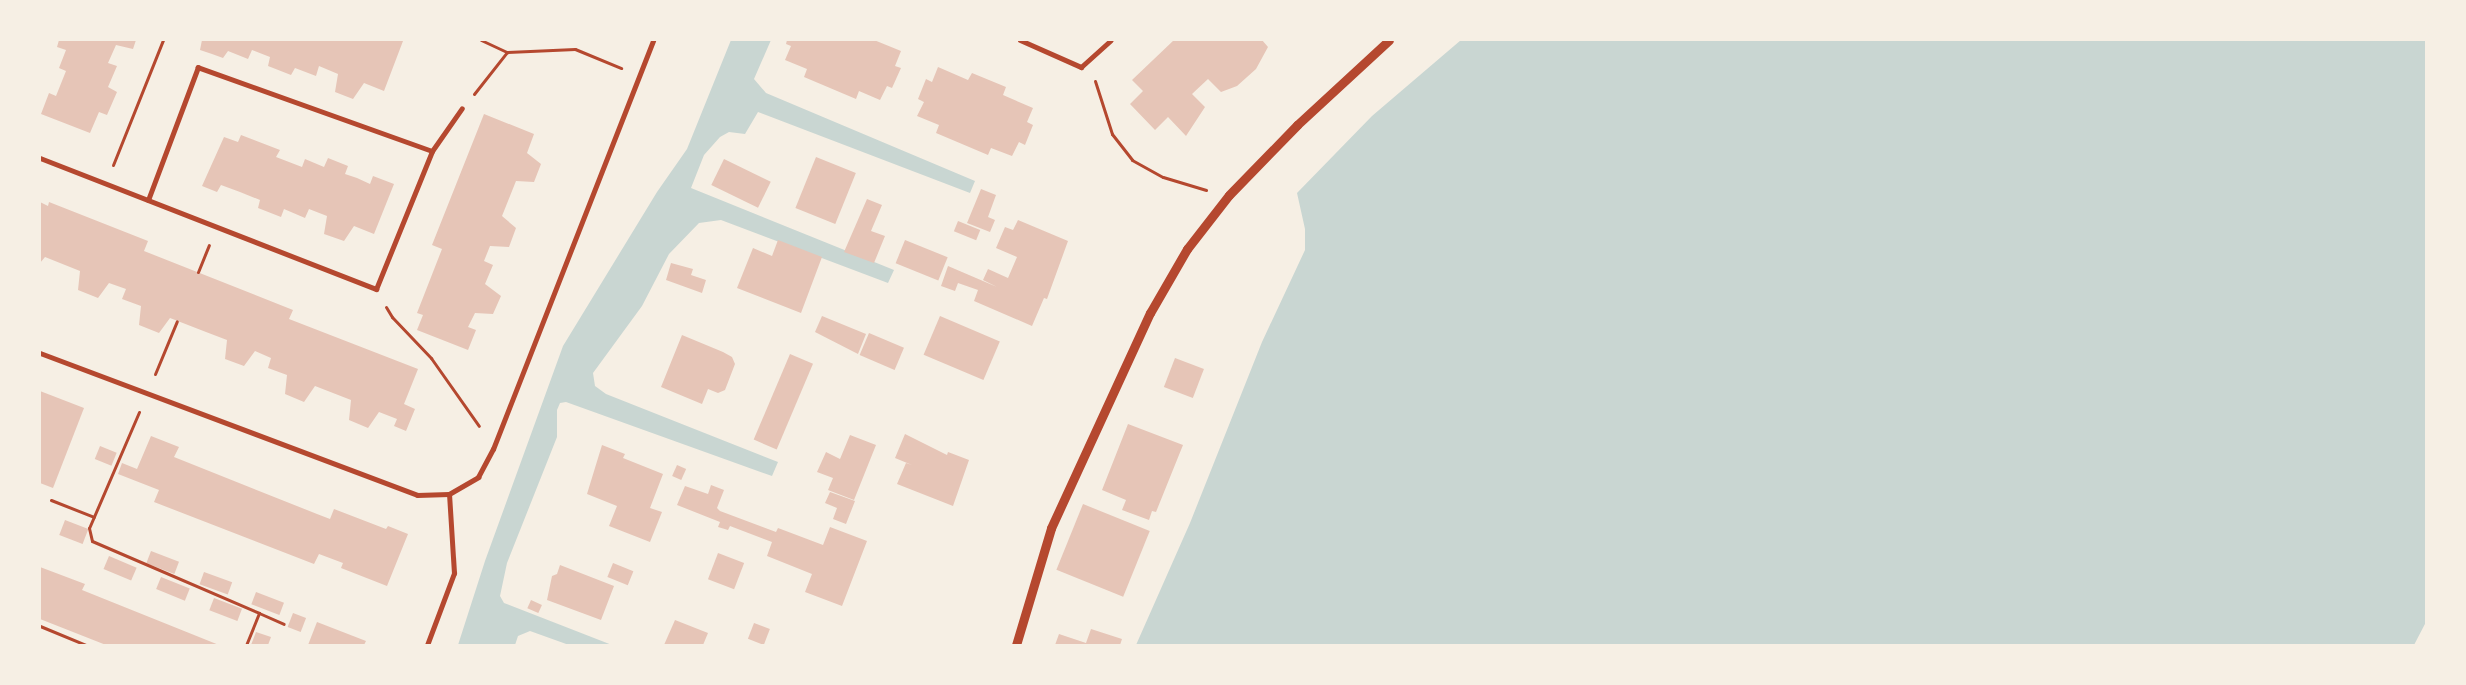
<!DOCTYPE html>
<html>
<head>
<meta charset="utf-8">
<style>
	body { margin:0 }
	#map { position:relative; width:2466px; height:685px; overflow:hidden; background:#f6efe4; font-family:Signika,sans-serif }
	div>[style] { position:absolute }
	.water>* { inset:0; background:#c9d6d2 }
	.building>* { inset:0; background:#e6c5b7; transform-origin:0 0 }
	.path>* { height:3px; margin:-1.5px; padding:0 1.5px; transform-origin:1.5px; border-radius:1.5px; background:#b5482f }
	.minor>* { height:5px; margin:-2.5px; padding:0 2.5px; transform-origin:2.5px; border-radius:2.5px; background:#b5482f }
	.tertiary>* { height:9px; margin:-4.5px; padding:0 4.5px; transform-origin:4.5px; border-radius:4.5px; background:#b5482f }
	span { translate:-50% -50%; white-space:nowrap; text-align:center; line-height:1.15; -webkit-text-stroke:5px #f6efe4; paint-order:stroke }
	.frame { position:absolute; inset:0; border:41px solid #f6efe4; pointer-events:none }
</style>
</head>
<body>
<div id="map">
	<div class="water">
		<i style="clip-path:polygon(731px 40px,771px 40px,754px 79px,766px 93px,975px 181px,970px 193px,758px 112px,745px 134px,729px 132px,720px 137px,704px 155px,691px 188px,894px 270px,888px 283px,721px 220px,699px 223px,669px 254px,642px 306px,593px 373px,595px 386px,606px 394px,778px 462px,772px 476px,566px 402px,560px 403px,557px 410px,557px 437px,507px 563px,500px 596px,504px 603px,612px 645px,569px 645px,530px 631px,518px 636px,515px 645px,458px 645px,485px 561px,563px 346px,657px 192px,687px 149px)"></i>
		<i style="clip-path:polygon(1461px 40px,2426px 40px,2426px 622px,2414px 645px,1136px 645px,1190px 523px,1262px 342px,1305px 250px,1305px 229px,1297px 193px,1372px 116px)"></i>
	</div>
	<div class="building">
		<i style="clip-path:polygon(59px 40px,136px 40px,133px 49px,116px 45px,108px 63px,117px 66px,108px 87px,117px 92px,107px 115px,99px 112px,90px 133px,41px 114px,49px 93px,56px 96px,66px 71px,59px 68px,66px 50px,57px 47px)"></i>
		<i style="clip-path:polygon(202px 40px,401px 40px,403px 41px,384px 91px,364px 83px,353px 99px,335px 92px,338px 74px,319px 66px,316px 76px,295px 68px,291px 75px,268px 66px,270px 57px,252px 50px,248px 59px,228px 51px,223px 58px,212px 54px,200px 50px)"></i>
		<i style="clip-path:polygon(787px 40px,874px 40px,901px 51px,895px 66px,901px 68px,892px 88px,887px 86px,880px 100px,859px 91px,856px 99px,804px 77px,807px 69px,785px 60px,791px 46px,786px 44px)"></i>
		<i style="clip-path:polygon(1174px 40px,1262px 40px,1268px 47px,1256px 69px,1237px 86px,1221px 92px,1208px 79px,1192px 94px,1205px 107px,1186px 136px,1168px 117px,1155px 130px,1130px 104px,1143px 91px,1132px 80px)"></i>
		<i style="clip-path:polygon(938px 67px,968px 80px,972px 73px,1006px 87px,1003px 95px,1033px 108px,1027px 122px,1033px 125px,1025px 145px,1019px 142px,1012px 156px,991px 148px,988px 155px,936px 133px,939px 125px,917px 116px,924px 102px,918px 99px,926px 79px,932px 82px)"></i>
		<i style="clip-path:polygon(484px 114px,534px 134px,527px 153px,541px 164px,534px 182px,516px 181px,502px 216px,516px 228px,509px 247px,490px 246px,484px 261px,493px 265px,485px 284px,501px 296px,493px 314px,475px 313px,468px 327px,476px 330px,468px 350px,417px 330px,423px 315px,417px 313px,442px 249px,432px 245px)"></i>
		<i style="clip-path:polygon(241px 135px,280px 150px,276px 157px,302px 167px,305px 159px,324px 167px,328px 158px,348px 166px,345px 174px,357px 178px,370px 184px,373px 176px,394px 184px,374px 234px,354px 226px,344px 241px,324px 234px,327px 216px,309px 209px,305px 218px,284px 209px,281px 217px,258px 208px,260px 200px,240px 192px,221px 185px,217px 192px,202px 186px,224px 137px,238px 142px)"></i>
		<i style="left:816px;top:157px;width:43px;height:55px;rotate:22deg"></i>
		<i style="left:724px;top:159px;width:52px;height:29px;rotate:26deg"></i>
		<i style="clip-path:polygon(981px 189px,996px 195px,988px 217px,995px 220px,990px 232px,967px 223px)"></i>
		<i style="clip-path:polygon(867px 199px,882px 205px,871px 231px,885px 236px,874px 263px,844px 252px)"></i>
		<i style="clip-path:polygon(40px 202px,48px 206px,49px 202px,148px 241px,144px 251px,293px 310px,289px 319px,418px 369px,404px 404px,415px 409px,406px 431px,394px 426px,397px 419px,379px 412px,368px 428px,349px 420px,351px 400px,315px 386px,304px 402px,285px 394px,287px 375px,268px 368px,271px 358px,255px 351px,244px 366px,225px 359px,227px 340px,206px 332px,170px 318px,159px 333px,139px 325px,141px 306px,122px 299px,126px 289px,109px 283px,98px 298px,78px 290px,80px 271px,45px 257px,40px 263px)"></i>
		<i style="clip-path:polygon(1018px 220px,1068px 241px,1047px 299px,1044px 298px,1032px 326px,974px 301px,978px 290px,958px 283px,955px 291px,941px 286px,948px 266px,997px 287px,983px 280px,988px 269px,1008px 278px,1017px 257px,996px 248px,1005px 227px,1013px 230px)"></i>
		<i style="left:958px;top:221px;width:24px;height:11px;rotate:22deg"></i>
		<i style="clip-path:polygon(778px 240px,822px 257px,801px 313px,737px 288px,753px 248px,772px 256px)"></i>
		<i style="left:905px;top:240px;width:46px;height:25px;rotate:22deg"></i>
		<i style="clip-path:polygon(671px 263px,693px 269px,691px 275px,706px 280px,702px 293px,666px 280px)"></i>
		<i style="clip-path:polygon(822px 316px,866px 334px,858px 354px,815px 332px)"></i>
		<i style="left:940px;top:316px;width:65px;height:42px;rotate:23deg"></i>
		<i style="left:869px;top:333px;width:38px;height:24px;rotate:23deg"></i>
		<i style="clip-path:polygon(682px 335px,723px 352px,732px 357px,735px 364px,725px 390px,718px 393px,708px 389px,702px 404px,661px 387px)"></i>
		<i style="left:790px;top:354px;width:25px;height:93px;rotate:23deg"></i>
		<i style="left:1175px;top:358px;width:31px;height:31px;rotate:21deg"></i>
		<i style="clip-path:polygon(40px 391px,84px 408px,53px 488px,40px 483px)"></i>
		<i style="clip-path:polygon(1128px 424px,1183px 445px,1156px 512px,1152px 511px,1149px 520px,1122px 510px,1126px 500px,1102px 490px)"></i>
		<i style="clip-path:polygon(905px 434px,947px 455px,948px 452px,969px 460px,953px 506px,897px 484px,906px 463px,912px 465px,895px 458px)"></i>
		<i style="clip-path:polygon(850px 435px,876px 445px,854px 500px,828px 490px,833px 478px,817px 472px,826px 452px,840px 459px)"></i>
		<i style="clip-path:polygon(151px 436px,179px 447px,174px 457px,317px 514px,330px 519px,334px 509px,386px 529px,388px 526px,408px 534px,387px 586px,341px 568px,343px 563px,319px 554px,314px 564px,154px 502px,159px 490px,118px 474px,122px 463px,137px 469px)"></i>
		<i style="clip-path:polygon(602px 445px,625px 454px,623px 458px,663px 474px,650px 508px,662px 512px,650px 542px,609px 526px,617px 506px,587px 494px)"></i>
		<i style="left:100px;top:446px;width:18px;height:14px;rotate:22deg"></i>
		<i style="left:677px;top:465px;width:10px;height:12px;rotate:24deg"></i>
		<i style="clip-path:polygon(711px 485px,724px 490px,717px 508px,720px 511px,776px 532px,778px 528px,823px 545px,830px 527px,867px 541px,842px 606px,805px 592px,812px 574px,767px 556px,772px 542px,730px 526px,728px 530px,718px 527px,720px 522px,677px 505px,685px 486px,708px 494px)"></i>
		<i style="clip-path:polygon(830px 492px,855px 501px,846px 524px,833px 519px,837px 508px,825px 503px)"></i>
		<i style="left:1083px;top:504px;width:72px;height:71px;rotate:22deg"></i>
		<i style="left:65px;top:520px;width:25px;height:16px;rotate:21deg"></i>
		<i style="left:151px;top:551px;width:30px;height:13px;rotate:21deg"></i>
		<i style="left:718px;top:553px;width:28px;height:28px;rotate:21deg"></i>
		<i style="left:109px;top:556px;width:30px;height:14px;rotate:23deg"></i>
		<i style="left:613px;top:563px;width:22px;height:15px;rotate:22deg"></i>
		<i style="clip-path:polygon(560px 565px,614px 586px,601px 620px,547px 600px,552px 576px,557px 574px)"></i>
		<i style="clip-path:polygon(40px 567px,85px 584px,82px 590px,219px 645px,106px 645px,40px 619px)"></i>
		<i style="left:204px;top:572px;width:30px;height:13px;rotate:20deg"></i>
		<i style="left:161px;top:577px;width:31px;height:13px;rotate:22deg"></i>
		<i style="left:256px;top:592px;width:30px;height:13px;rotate:21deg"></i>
		<i style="left:214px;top:598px;width:30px;height:13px;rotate:21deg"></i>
		<i style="left:531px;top:600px;width:12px;height:9px;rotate:24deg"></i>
		<i style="left:293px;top:613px;width:14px;height:15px;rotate:21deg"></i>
		<i style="clip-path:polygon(675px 620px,708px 633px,703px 645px,664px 645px)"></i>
		<i style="clip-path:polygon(317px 622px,366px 641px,364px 645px,308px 645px)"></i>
		<i style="left:754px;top:623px;width:17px;height:17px;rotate:21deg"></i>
		<i style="clip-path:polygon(1091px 629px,1122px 639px,1120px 645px,1055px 645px,1059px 634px,1086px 643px)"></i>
		<i style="clip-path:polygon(256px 632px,271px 637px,268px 645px,251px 645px)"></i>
	</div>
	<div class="path">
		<i style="left:481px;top:40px;width:29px;rotate:25deg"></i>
		<i style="left:1095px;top:81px;width:56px;rotate:72.2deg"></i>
		<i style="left:1112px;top:134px;width:33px;rotate:52deg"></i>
		<i style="left:1132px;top:160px;width:35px;rotate:29deg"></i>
		<i style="left:1163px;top:177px;width:45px;rotate:16.8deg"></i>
		<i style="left:474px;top:94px;width:53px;rotate:-51.8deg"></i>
		<i style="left:507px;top:52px;width:68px;rotate:-2.5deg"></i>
		<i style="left:575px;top:49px;width:50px;rotate:22.4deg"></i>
		<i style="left:113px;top:165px;width:135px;rotate:-68.2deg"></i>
		<i style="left:198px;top:272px;width:29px;rotate:-68deg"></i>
		<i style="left:386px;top:307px;width:12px;rotate:59deg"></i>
		<i style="left:392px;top:317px;width:57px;rotate:46.4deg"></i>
		<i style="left:431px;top:358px;width:83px;rotate:54.8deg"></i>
		<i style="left:155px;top:374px;width:57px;rotate:-67.5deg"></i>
		<i style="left:139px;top:412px;width:126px;rotate:113.3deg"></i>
		<i style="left:89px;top:528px;width:13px;rotate:77deg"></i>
		<i style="left:92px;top:541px;width:182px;rotate:23.3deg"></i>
		<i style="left:259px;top:613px;width:35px;rotate:112deg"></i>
		<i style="left:51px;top:500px;width:46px;rotate:21.6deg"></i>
		<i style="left:259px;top:613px;width:27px;rotate:24deg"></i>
		<i style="left:40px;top:626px;width:50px;rotate:22.4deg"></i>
	</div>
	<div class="minor">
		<i style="left:1020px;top:40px;width:67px;rotate:23.9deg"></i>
		<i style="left:1081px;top:67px;width:40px;rotate:-42deg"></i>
		<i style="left:432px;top:151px;width:52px;rotate:-55.1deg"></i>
		<i style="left:40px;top:158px;width:361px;rotate:21.3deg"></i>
		<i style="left:376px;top:289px;width:149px;rotate:-67.9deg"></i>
		<i style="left:432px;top:151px;width:249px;rotate:-160.3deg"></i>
		<i style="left:198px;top:67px;width:142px;rotate:110.6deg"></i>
		<i style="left:40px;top:353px;width:403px;rotate:20.6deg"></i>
		<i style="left:417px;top:495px;width:32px;rotate:-2deg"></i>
		<i style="left:427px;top:645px;width:77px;rotate:-69.4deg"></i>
		<i style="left:454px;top:573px;width:79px;rotate:-93.6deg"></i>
		<i style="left:449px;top:494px;width:34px;rotate:-30deg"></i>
		<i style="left:478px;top:477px;width:32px;rotate:-62deg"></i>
		<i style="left:493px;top:449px;width:439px;rotate:-68.6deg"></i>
	</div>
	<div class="tertiary">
		<i style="left:1016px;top:645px;width:122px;rotate:-73.3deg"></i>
		<i style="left:1051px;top:528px;width:237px;rotate:-65.3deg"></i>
		<i style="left:1150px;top:313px;width:74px;rotate:-60deg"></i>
		<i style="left:1187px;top:249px;width:68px;rotate:-52.1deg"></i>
		<i style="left:1229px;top:195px;width:98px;rotate:-45.8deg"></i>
		<i style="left:1297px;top:125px;width:125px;rotate:-42.7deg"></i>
	</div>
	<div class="frame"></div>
</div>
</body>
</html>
